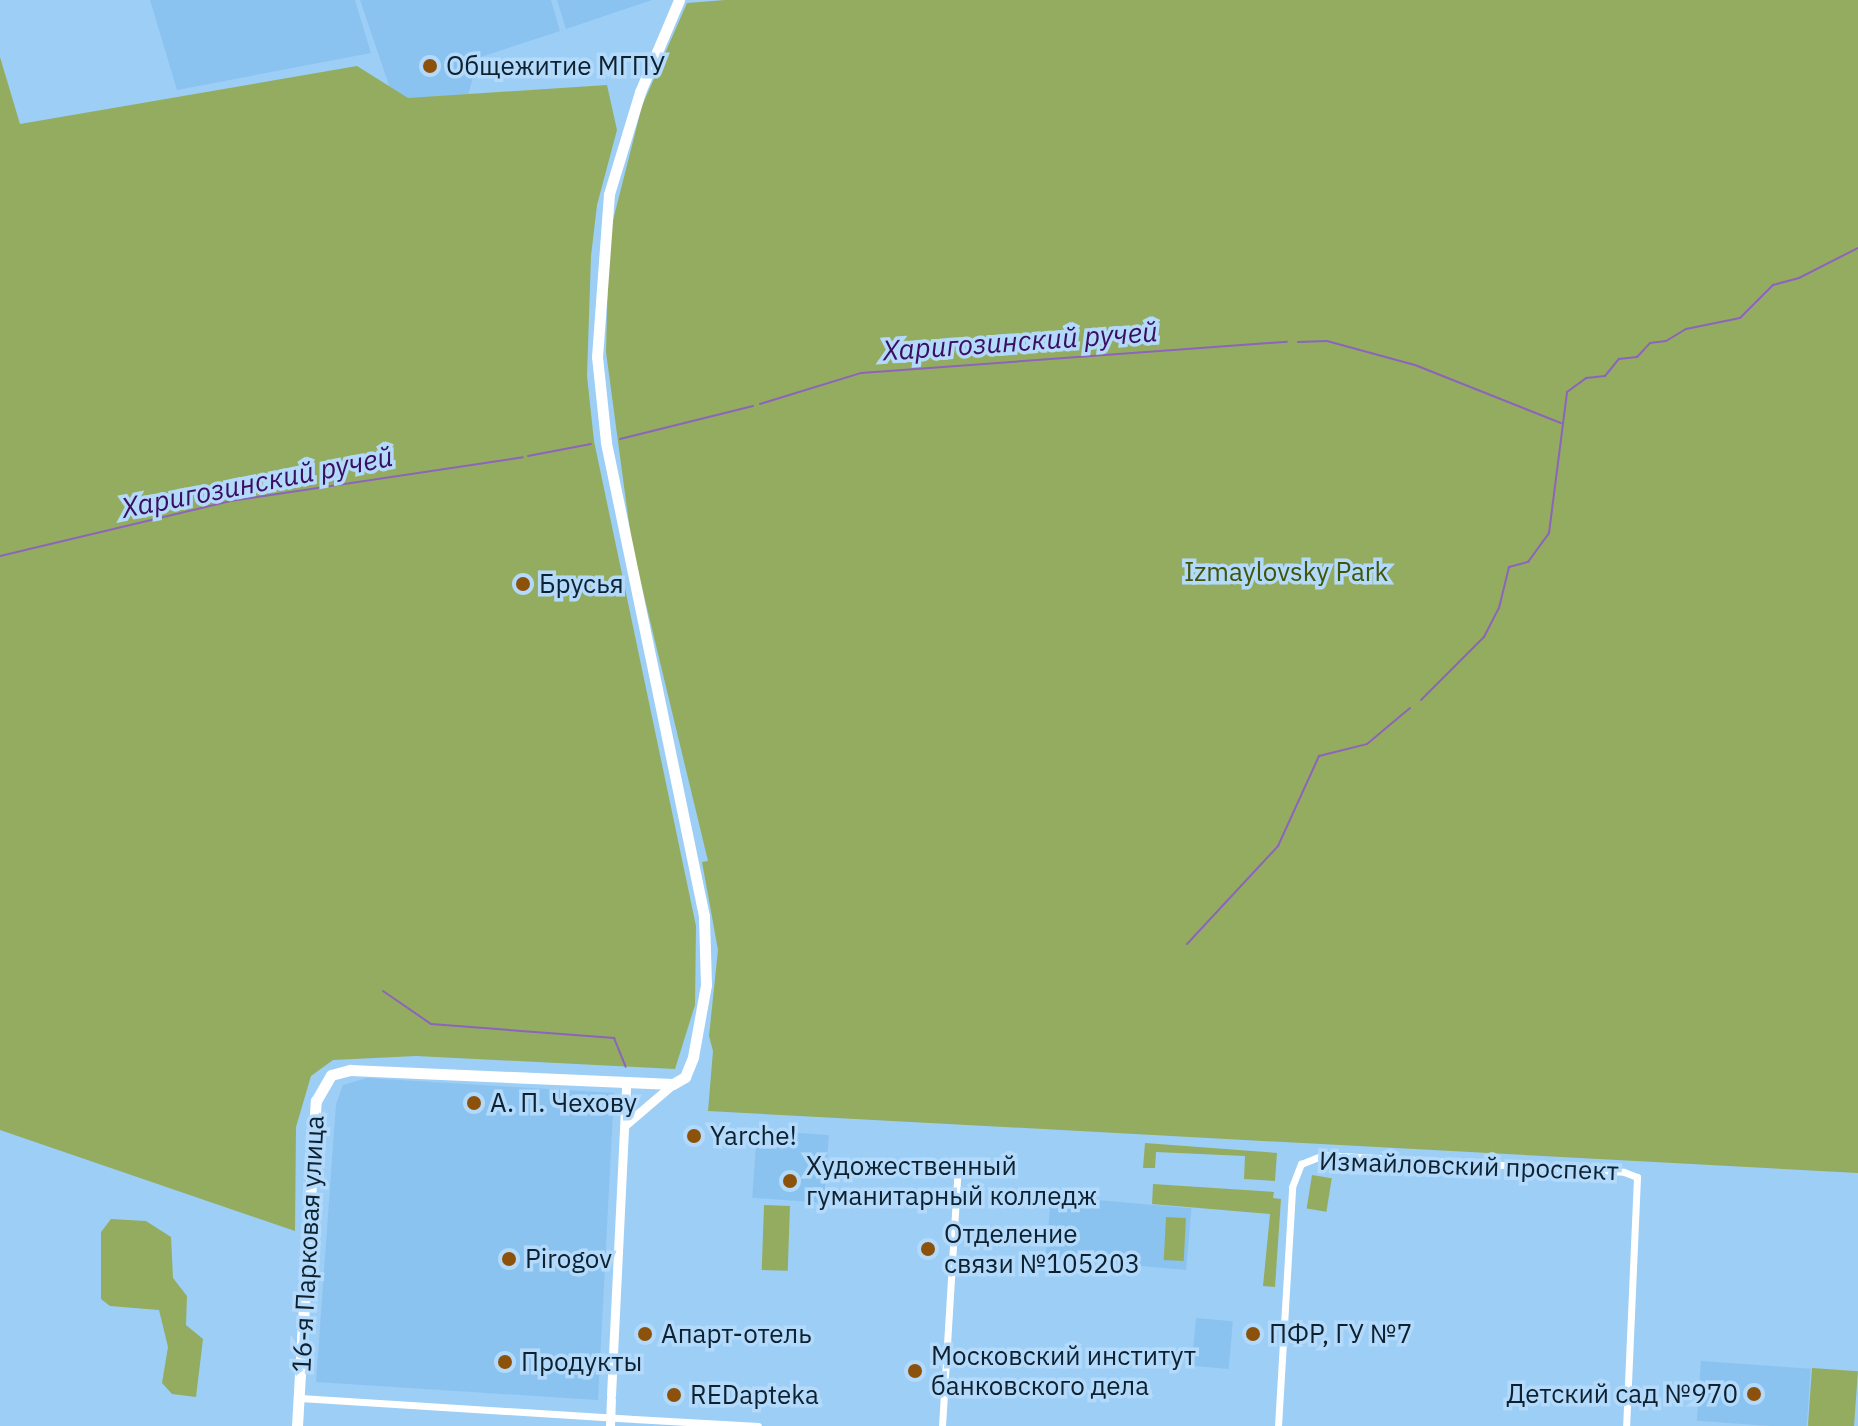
<!DOCTYPE html>
<html>
<head>
<meta charset="utf-8">
<style>
	body { margin:0 }
	#map { position:relative; width:1858px; height:1426px; overflow:hidden; background:#9dcef6; font-family:"IBM Plex Sans",sans-serif }
	div>[style] { position:absolute }
	.built>* { inset:0; background:#8bc3f0; transform-origin:0 0 }
	.green>* { inset:0; background:#94ac60; transform-origin:0 0 }
	.stream>* { height:2px; margin:-1px; padding:0 1px; transform-origin:1px; border-radius:1px; background:#8c64bc }
	.minor>* { height:7px; margin:-3.5px; padding:0 3.5px; transform-origin:3.5px; border-radius:3.5px; background:#fff }
	.tertiary>* { height:9px; margin:-4.5px; padding:0 4.5px; transform-origin:4.5px; border-radius:4.5px; background:#fff }
	.secondary>* { height:11px; margin:-5.5px; padding:0 5.5px; transform-origin:5.5px; border-radius:5.5px; background:#fff }
	.dots>* { width:22px; height:22px; translate:-50% -50%; box-sizing:border-box; border:4px solid #b3dafb; border-radius:50% }
	span { translate:-50% -50%; white-space:nowrap; text-align:center; line-height:1.15; -webkit-text-stroke:7px #b3dafb; paint-order:stroke }
	.poi-label { font-size:26px; color:#0d2130 }
	.left { translate:0 -50%; text-align:left }
	.right { translate:-100% -50%; text-align:right }
	.park-label { font-size:26px; color:#425507 }
	.street-label { font-size:26px; color:#0d2130 }
	.water-label { font-size:28px; color:#3b0f60; font-style:italic }
</style>
</head>
<body>
<div id="map">
	<div class="built">
		<i style="clip-path:polygon(150px 0,355px 0,371px 53px,177px 90px)"></i>
		<i style="clip-path:polygon(360px 0,551px 0,560px 31px,478px 58px,466px 103px,393px 97px)"></i>
		<i style="clip-path:polygon(557px 0,652px 0,566px 29px)"></i>
		<i style="clip-path:polygon(367px 1078px,614px 1093px,598px 1400px,316px 1382px,336px 1104px,343px 1085px)"></i>
		<i style="left:757px;top:1130px;width:72px;height:68px;rotate:4deg"></i>
		<i style="left:1051px;top:1196px;width:141px;height:62px;rotate:5deg"></i>
		<i style="left:1196px;top:1318px;width:37px;height:48px;rotate:5deg"></i>
		<i style="left:1701px;top:1361px;width:110px;height:60px;rotate:4deg"></i>
	</div>
	<div class="green">
		<i style="clip-path:polygon(725px 0,1858px 0,1858px 1173px,708px 1111px,713px 1051px,709px 1036px,718px 950px,702px 862px,708px 861px,632px 546px,606px 352px,609px 236px,642px 106px,687px 3px)"></i>
		<i style="clip-path:polygon(0 57px,20px 124px,357px 66px,408px 98px,607px 85px,617px 130px,597px 205px,591px 256px,587px 376px,594px 441px,696px 926px,695px 1005px,675px 1069px,416px 1056px,333px 1060px,311px 1076px,296px 1127px,295px 1231px,0 1130px)"></i>
		<i style="clip-path:polygon(1145px 1143px,1277px 1153px,1275px 1181px,1244px 1179px,1245px 1156px,1156px 1152px,1155px 1168px,1143px 1168px)"></i>
		<i style="left:1312px;top:1175px;width:20px;height:34px;rotate:9deg"></i>
		<i style="clip-path:polygon(1153px 1184px,1274px 1192px,1273px 1198px,1281px 1199px,1275px 1287px,1263px 1286px,1270px 1214px,1152px 1204px)"></i>
		<i style="left:764px;top:1205px;width:26px;height:65px;rotate:2deg"></i>
		<i style="left:1166px;top:1217px;width:20px;height:43px;rotate:3deg"></i>
		<i style="clip-path:polygon(111px 1219px,146px 1221px,171px 1237px,173px 1278px,187px 1296px,186px 1325px,203px 1339px,196px 1397px,172px 1394px,162px 1383px,168px 1347px,159px 1310px,110px 1306px,101px 1299px,101px 1232px)"></i>
		<i style="left:1812px;top:1368px;width:46px;height:58px;rotate:4deg"></i>
	</div>
	<div class="stream">
		<i style="left:1298px;top:342px;width:29px;rotate:-2deg"></i>
		<i style="left:1327px;top:341px;width:91px;rotate:15.3deg"></i>
		<i style="left:1415px;top:365px;width:157px;rotate:21.7deg"></i>
		<i style="left:760px;top:404px;width:106px;rotate:-17.1deg"></i>
		<i style="left:861px;top:373px;width:427px;rotate:-4.2deg"></i>
		<i style="left:620px;top:439px;width:137px;rotate:-13.9deg"></i>
		<i style="left:528px;top:456px;width:64px;rotate:-10.8deg"></i>
		<i style="left:0;top:556px;width:236px;rotate:-13.4deg"></i>
		<i style="left:230px;top:501px;width:296px;rotate:-8.5deg"></i>
		<i style="left:1421px;top:700px;width:89px;rotate:-45deg"></i>
		<i style="left:1484px;top:637px;width:33px;rotate:-63deg"></i>
		<i style="left:1499px;top:608px;width:42px;rotate:-76.3deg"></i>
		<i style="left:1509px;top:567px;width:20px;rotate:-15deg"></i>
		<i style="left:1528px;top:562px;width:36px;rotate:-54deg"></i>
		<i style="left:1549px;top:533px;width:142px;rotate:-82.7deg"></i>
		<i style="left:1567px;top:392px;width:24px;rotate:-36deg"></i>
		<i style="left:1586px;top:378px;width:19px;rotate:-6deg"></i>
		<i style="left:1605px;top:376px;width:22px;rotate:-51deg"></i>
		<i style="left:1619px;top:359px;width:18px;rotate:-6deg"></i>
		<i style="left:1637px;top:357px;width:19px;rotate:-47deg"></i>
		<i style="left:1650px;top:343px;width:16px;rotate:-7deg"></i>
		<i style="left:1666px;top:341px;width:23px;rotate:-31deg"></i>
		<i style="left:1686px;top:329px;width:55px;rotate:-11.5deg"></i>
		<i style="left:1740px;top:318px;width:47px;rotate:-45deg"></i>
		<i style="left:1773px;top:285px;width:27px;rotate:-15deg"></i>
		<i style="left:1799px;top:278px;width:66px;rotate:-27deg"></i>
		<i style="left:1187px;top:944px;width:134px;rotate:-47.1deg"></i>
		<i style="left:1278px;top:846px;width:99px;rotate:-65.5deg"></i>
		<i style="left:1319px;top:756px;width:49px;rotate:-14deg"></i>
		<i style="left:1367px;top:744px;width:56px;rotate:-39.9deg"></i>
		<i style="left:383px;top:991px;width:58px;rotate:34.5deg"></i>
		<i style="left:431px;top:1024px;width:184px;rotate:4.4deg"></i>
		<i style="left:614px;top:1038px;width:31px;rotate:68deg"></i>
	</div>
	<div class="minor">
		<i style="left:300px;top:1398px;width:331px;rotate:3.6deg"></i>
		<i style="left:634px;top:1419px;width:124px;rotate:3.2deg"></i>
		<i style="left:942px;top:1426px;width:261px;rotate:-86.5deg"></i>
		<i style="left:1278px;top:1426px;width:239px;rotate:-86.6deg"></i>
		<i style="left:1292px;top:1187px;width:25px;rotate:-69deg"></i>
		<i style="left:1301px;top:1164px;width:24px;rotate:-22deg"></i>
		<i style="left:1323px;top:1155px;width:301px;rotate:3.2deg"></i>
		<i style="left:1624px;top:1172px;width:14px;rotate:21deg"></i>
		<i style="left:1637px;top:1177px;width:249px;rotate:92.5deg"></i>
	</div>
	<div class="tertiary">
		<i style="left:625px;top:1125px;width:63px;rotate:-40.5deg"></i>
		<i style="left:611px;top:1395px;width:312px;rotate:-87.2deg"></i>
		<i style="left:610px;top:1426px;width:27px;rotate:-88deg"></i>
	</div>
	<div class="secondary">
		<i style="left:297px;top:1426px;width:326px;rotate:-86.7deg"></i>
		<i style="left:316px;top:1101px;width:30px;rotate:-60deg"></i>
		<i style="left:331px;top:1075px;width:20px;rotate:-15deg"></i>
		<i style="left:350px;top:1070px;width:323px;rotate:2.5deg"></i>
		<i style="left:673px;top:1084px;width:14px;rotate:-30deg"></i>
		<i style="left:685px;top:1077px;width:22px;rotate:-68deg"></i>
		<i style="left:693px;top:1057px;width:73px;rotate:-79.8deg"></i>
		<i style="left:706px;top:985px;width:69px;rotate:-91.7deg"></i>
		<i style="left:704px;top:916px;width:484px;rotate:-101.7deg"></i>
		<i style="left:606px;top:442px;width:85px;rotate:-96deg"></i>
		<i style="left:597px;top:357px;width:163px;rotate:-85.8deg"></i>
		<i style="left:609px;top:194px;width:107px;rotate:-73.1deg"></i>
		<i style="left:640px;top:92px;width:100px;rotate:-67deg"></i>
	</div>
	<div class="dots">
		<i style="left:430px;top:66px;background:#8c520c"></i>
		<i style="left:523px;top:584px;background:#8c520c"></i>
		<i style="left:474px;top:1103px;background:#8c520c"></i>
		<i style="left:694px;top:1136px;background:#8c520c"></i>
		<i style="left:790px;top:1181px;background:#8c520c"></i>
		<i style="left:928px;top:1249px;background:#8c520c"></i>
		<i style="left:509px;top:1259px;background:#8c520c"></i>
		<i style="left:645px;top:1334px;background:#8c520c"></i>
		<i style="left:1253px;top:1334px;background:#8c520c"></i>
		<i style="left:505px;top:1362px;background:#8c520c"></i>
		<i style="left:915px;top:1371px;background:#8c520c"></i>
		<i style="left:1754px;top:1394px;background:#8c520c"></i>
		<i style="left:674px;top:1395px;background:#8c520c"></i>
	</div>
	<div class="poi-label">
		<span class="left" style="left:446px;top:66px">Общежитие МГПУ</span>
		<span class="left" style="left:539px;top:584px">Брусья</span>
		<span class="left" style="left:490px;top:1103px">А. П. Чехову</span>
		<span class="left" style="left:710px;top:1136px">Yarche!</span>
		<span class="left" style="left:806px;top:1181px">Художественный<br>гуманитарный колледж</span>
		<span class="left" style="left:944px;top:1249px">Отделение<br>связи №105203</span>
		<span class="left" style="left:525px;top:1259px">Pirogov</span>
		<span class="left" style="left:661px;top:1334px">Апарт-отель</span>
		<span class="left" style="left:1269px;top:1334px">ПФР, ГУ №7</span>
		<span class="left" style="left:931px;top:1371px">Московский институт<br>банковского дела</span>
		<span class="left" style="left:521px;top:1362px">Продукты</span>
		<span class="right" style="left:1738px;top:1394px">Детский сад №970</span>
		<span class="left" style="left:690px;top:1395px">REDapteka</span>
	</div>
	<div class="park-label">
		<span style="left:1286px;top:572px">Izmaylovsky Park</span>
	</div>
	<div class="street-label">
		<span style="left:1469px;top:1166px;rotate:2deg">Измайловский проспект</span>
		<span style="left:308px;top:1244px;rotate:-87deg">16-я Парковая улица</span>
	</div>
	<div class="water-label">
		<span style="left:1020px;top:341px;rotate:-4deg">Харигозинский ручей</span>
		<span style="left:257px;top:482px;rotate:-11deg">Харигозинский ручей</span>
	</div>
</div>
</body>
</html>
